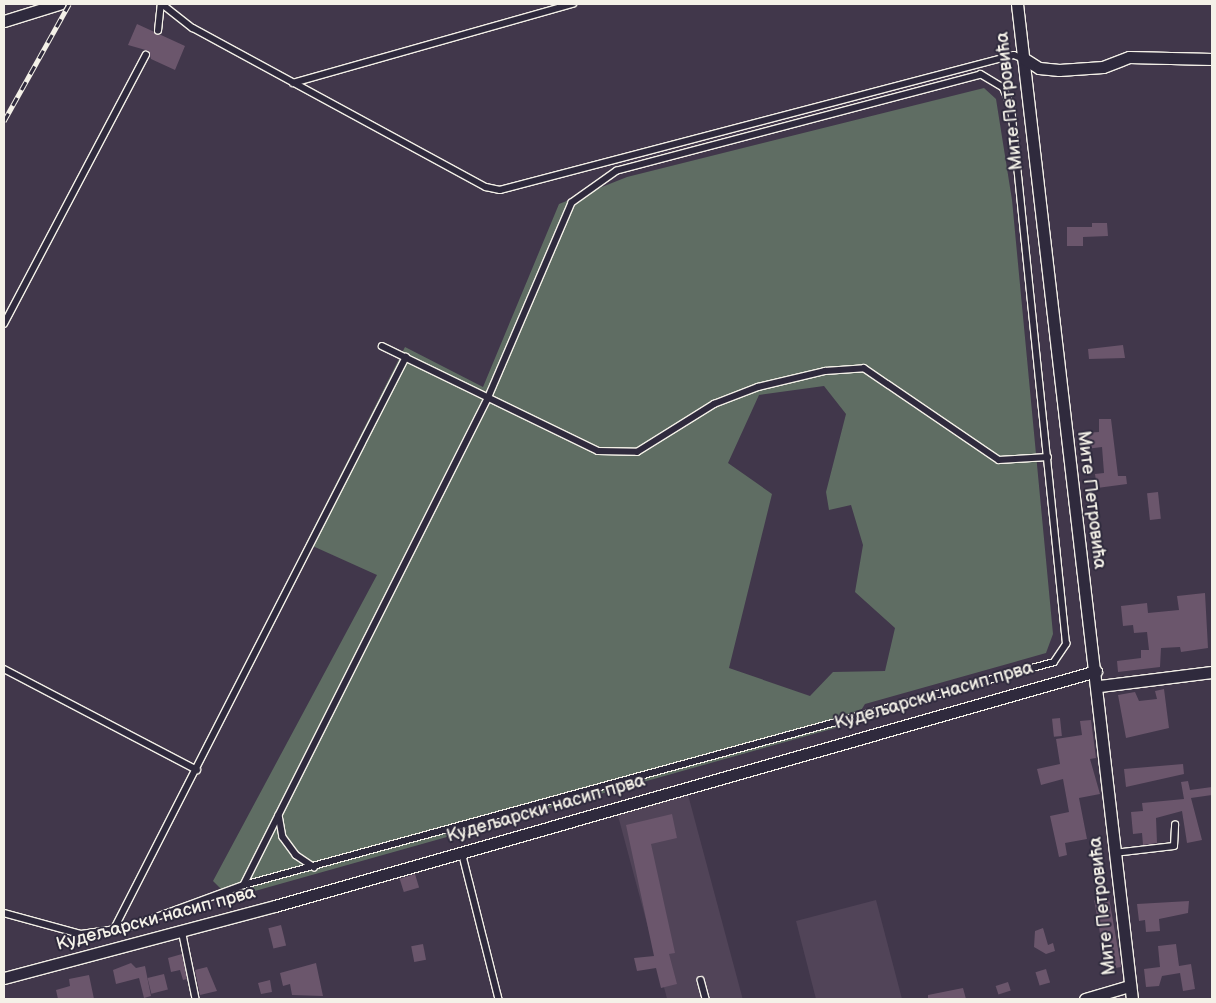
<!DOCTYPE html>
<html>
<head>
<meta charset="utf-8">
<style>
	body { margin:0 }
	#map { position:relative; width:1216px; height:1003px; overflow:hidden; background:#41374b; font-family:"Balsamiq Sans",sans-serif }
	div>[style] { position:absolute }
	.built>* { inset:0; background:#514458; transform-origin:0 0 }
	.green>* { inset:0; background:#5f6d63 }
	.building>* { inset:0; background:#6b566c; transform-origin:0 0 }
	.roads { filter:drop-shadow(1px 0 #f4f1e8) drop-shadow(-1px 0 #f4f1e8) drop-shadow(0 1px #f4f1e8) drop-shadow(0 -1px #f4f1e8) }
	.lane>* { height:5.5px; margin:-2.75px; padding:0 2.75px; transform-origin:2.75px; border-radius:2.75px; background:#2f2a3d }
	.street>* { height:11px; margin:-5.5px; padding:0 5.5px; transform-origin:5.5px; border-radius:5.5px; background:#2f2a3d }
	.rail>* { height:5px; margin-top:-2.5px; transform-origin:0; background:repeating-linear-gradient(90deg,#2f2a3d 0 9px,#f4f1e8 0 18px); box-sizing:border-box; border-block:1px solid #f4f1e8 }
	span { translate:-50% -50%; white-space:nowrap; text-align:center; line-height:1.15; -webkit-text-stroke:4px #2f2a3d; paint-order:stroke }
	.street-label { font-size:18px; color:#f4f1e8 }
	.frame { position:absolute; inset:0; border:5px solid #f4f1e8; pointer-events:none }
</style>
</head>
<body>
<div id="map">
	<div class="built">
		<i style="left:687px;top:791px;width:215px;height:73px;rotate:75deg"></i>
		<i style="clip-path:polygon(876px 900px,902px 999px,816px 999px,796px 921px)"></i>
	</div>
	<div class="green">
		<i style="clip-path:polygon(evenodd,984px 88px,996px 99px,1012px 200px,1053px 634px,1046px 653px,865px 704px,853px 723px,230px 898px,213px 881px,377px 575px,306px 543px,405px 347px,483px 387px,559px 204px,627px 177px,984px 88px,824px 386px,846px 414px,826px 492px,829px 510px,851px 505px,863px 545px,855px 592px,895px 628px,885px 671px,833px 672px,810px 696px,729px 668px,772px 494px,728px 463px,759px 395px,824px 386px)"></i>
	</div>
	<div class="building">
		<i style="clip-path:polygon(137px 24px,185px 46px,175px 70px,151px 59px,149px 51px,128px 45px)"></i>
		<i style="clip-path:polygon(1092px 223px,1107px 223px,1108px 236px,1083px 237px,1083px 246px,1067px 246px,1067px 227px,1092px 227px)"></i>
		<i style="clip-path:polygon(1123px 345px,1125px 358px,1089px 359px,1088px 349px)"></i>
		<i style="clip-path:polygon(1099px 419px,1111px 419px,1118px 476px,1126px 476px,1127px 484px,1097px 488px,1095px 474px,1104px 473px,1102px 447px,1086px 449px,1084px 433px,1099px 432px)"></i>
		<i style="left:1158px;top:492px;width:27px;height:11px;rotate:84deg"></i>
		<i style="clip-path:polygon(1205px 593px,1208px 648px,1181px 652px,1180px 647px,1161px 648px,1160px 667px,1118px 672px,1117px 661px,1141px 658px,1141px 650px,1149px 650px,1147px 632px,1134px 633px,1133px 625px,1123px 626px,1121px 606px,1147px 603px,1148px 613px,1179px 610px,1177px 596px)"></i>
		<i style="clip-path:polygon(1164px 689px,1169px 728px,1126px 738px,1118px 695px,1135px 692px,1139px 701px,1157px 699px,1155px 691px)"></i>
		<i style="left:1060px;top:718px;width:18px;height:8px;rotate:84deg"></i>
		<i style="clip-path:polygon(1091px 720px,1096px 758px,1090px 759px,1100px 794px,1079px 798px,1087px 839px,1065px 843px,1067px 855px,1059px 857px,1050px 816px,1069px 812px,1063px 779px,1041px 785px,1037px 769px,1060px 764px,1056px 739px,1082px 735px,1080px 721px)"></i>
		<i style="clip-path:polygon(1183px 764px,1184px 774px,1126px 787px,1124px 769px)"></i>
		<i style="clip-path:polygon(1188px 781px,1190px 790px,1212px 787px,1212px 795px,1191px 798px,1202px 840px,1187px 843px,1182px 811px,1156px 818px,1157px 843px,1143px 845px,1142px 833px,1133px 834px,1131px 812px,1143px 811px,1142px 803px,1184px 799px,1181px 782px)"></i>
		<i style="clip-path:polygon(672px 814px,677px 838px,651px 844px,675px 953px,669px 954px,677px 984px,661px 988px,656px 968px,637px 971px,634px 958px,654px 956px,626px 825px)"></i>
		<i style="left:415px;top:874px;width:14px;height:16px;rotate:73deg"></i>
		<i style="left:1109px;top:898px;width:70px;height:15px;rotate:80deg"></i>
		<i style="clip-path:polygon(1189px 901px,1188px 913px,1159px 919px,1160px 931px,1146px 932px,1145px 920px,1139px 921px,1137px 904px)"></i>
		<i style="left:281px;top:925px;width:21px;height:13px;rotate:76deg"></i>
		<i style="clip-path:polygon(1043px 928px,1048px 945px,1053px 943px,1055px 951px,1046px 954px,1034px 947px,1035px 931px)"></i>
		<i style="left:423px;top:944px;width:16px;height:12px;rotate:79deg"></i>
		<i style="clip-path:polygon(1176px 944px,1179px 966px,1191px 964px,1195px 989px,1183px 991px,1180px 973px,1162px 976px,1159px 986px,1146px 987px,1144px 969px,1160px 967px,1158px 946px)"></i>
		<i style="clip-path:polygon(182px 954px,187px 979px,183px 980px,180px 970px,171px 972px,168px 958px)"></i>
		<i style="clip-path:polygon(131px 963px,136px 968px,145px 966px,151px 996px,144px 998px,139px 978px,116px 984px,113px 970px)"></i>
		<i style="clip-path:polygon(316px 963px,323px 996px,292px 995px,290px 984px,283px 986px,280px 973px)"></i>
		<i style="clip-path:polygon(207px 967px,217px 991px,200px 995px,195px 970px)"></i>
		<i style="left:1046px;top:969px;width:14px;height:11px;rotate:73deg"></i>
		<i style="left:164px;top:974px;width:16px;height:17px;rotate:76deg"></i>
		<i style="clip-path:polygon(89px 975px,94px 999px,58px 999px,56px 990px,70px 986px,69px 979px)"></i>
		<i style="clip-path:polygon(270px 980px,272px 992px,261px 994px,258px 983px)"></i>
		<i style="left:1008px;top:982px;width:9px;height:13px;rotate:72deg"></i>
		<i style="clip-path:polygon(963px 988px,966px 999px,928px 999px,928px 995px)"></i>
	</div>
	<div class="roads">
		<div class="lane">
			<i style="left:162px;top:4px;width:39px;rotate:38deg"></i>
			<i style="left:193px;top:28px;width:333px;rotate:28.5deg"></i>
			<i style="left:486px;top:187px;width:14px;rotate:12deg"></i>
			<i style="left:500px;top:190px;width:531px;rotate:-14.72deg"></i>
			<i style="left:1014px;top:55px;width:9px;rotate:21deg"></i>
			<i style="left:158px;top:31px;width:27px;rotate:-84deg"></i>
			<i style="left:293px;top:83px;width:291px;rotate:-15.8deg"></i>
			<i style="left:4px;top:324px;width:304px;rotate:-62.2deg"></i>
			<i style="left:382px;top:346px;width:240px;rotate:25.9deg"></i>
			<i style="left:598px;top:451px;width:39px;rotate:1deg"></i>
			<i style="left:637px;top:452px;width:91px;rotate:-31.9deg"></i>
			<i style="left:714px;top:404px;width:47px;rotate:-21.1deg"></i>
			<i style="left:758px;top:387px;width:69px;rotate:-13.4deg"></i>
			<i style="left:825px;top:371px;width:39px;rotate:-4deg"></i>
			<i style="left:864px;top:368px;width:163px;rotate:34.3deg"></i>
			<i style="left:999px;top:460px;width:49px;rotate:-3.5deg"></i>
			<i style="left:4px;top:669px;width:218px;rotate:27.6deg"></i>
			<i style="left:279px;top:815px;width:22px;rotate:80deg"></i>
			<i style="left:283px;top:837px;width:22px;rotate:54deg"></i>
			<i style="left:296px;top:855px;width:22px;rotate:34deg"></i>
			<i style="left:462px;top:852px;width:152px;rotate:75.9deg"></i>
			<i style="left:1114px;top:853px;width:60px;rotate:-6.7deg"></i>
			<i style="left:1174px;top:846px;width:21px;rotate:-87deg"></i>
			<i style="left:4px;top:913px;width:80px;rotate:15.3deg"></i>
			<i style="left:81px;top:934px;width:49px;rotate:-8.3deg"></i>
			<i style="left:129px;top:927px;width:122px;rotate:-20.1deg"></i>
			<i style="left:244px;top:885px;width:840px;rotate:-15.39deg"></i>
			<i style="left:1054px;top:662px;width:22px;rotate:-56deg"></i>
			<i style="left:1066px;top:644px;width:540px;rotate:-95.85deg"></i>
			<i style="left:1011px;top:107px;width:21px;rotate:-113deg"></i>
			<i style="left:1003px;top:88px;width:26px;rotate:-149deg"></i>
			<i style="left:981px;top:75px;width:376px;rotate:165.2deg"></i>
			<i style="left:617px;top:171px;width:55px;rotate:144.6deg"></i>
			<i style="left:572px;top:203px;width:213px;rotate:113.2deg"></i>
			<i style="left:488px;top:399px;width:544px;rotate:116.66deg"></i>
			<i style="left:114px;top:929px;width:642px;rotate:-62.96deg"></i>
			<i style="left:182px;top:930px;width:70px;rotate:78.5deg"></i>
			<i style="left:701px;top:980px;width:20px;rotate:75deg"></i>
		</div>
		<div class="street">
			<i style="left:1017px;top:4px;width:1002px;rotate:83.41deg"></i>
			<i style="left:4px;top:21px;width:58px;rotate:-17.2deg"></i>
			<i style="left:1023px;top:58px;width:19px;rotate:32deg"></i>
			<i style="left:1039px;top:68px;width:20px;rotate:6deg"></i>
			<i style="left:1059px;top:70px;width:44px;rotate:-3.9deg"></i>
			<i style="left:1103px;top:67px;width:28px;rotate:-21deg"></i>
			<i style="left:1129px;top:57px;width:83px;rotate:1.4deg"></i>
			<i style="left:1099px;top:686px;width:114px;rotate:-7.1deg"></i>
			<i style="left:4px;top:978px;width:280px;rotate:-14.9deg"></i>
			<i style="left:275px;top:906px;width:854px;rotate:-15.97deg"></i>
			<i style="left:1085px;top:999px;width:46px;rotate:-16.5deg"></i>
		</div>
	</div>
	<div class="rail">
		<i style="left:4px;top:121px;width:134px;rotate:-60.9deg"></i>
	</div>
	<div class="street-label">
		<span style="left:1010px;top:101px;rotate:-96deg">Мите Петровића</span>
		<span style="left:1091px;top:500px;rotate:83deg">Мите Петровића</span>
		<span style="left:934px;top:696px;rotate:-16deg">Кудељарски насип прва</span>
		<span style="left:546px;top:809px;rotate:-16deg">Кудељарски насип прва</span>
		<span style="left:1103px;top:906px;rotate:-96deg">Мите Петровића</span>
		<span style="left:156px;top:919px;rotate:-15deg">Кудељарски насип прва</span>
	</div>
	<div class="frame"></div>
</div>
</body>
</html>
